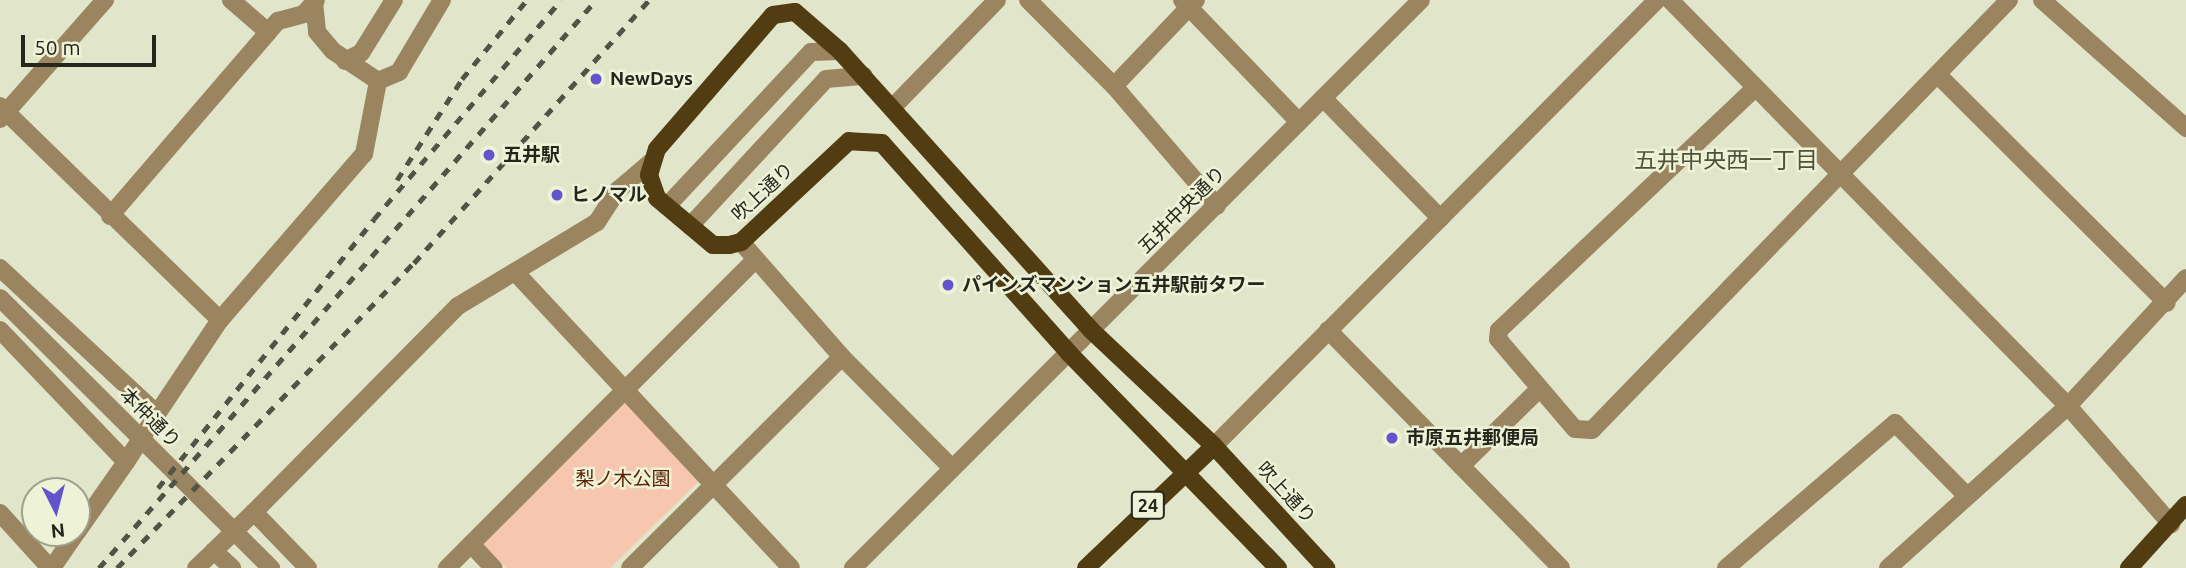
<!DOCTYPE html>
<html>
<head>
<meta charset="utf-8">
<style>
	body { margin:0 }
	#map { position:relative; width:2186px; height:568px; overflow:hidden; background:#e1e5ca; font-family:Ubuntu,"Noto Sans JP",sans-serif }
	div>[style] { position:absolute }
	.green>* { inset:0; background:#f6c6af }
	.minor>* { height:18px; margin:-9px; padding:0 9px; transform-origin:9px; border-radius:9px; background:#9a8560 }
	.major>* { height:18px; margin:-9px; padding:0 9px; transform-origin:9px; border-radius:9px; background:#523c12 }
	.rail>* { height:5px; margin-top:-2.5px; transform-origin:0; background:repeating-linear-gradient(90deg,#515345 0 9px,transparent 0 18px) }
	.minor-bridge>* { height:18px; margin:-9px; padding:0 9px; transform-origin:9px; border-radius:9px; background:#9a8560 }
	.dots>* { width:19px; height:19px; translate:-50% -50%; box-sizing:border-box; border:4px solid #eef2d7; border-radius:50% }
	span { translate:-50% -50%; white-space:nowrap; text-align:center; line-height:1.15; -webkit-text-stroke:5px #eef2d7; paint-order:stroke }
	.shield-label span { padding:2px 5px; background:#eef2d7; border:2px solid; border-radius:5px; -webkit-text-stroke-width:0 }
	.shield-label { font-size:18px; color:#25261c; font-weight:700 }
	.poi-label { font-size:19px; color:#25261c; font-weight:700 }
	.left { translate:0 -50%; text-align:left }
	.street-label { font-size:19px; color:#25261c }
	.park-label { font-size:19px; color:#5d2200 }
	.quarter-label { font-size:23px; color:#4f523b }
	.north { position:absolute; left:21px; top:477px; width:70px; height:70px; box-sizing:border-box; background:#eef2d7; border:2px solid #9ea08c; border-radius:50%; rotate:174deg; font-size:19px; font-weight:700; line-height:28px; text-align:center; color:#25261c }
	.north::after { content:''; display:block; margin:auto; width:24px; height:32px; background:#6354cd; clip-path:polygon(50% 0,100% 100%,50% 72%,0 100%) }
	.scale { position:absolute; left:21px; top:35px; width:135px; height:32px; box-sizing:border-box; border:4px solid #25261c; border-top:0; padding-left:9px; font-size:21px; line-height:24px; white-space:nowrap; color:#25261c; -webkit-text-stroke:5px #eef2d7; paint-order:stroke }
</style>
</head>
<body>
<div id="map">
	<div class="green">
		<i style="clip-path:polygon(625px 401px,700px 480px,610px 568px,506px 568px,482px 543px)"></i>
	</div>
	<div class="minor">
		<i style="left:231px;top:0;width:49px;rotate:40.9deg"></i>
		<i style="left:1028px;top:0;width:122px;rotate:45deg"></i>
		<i style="left:1114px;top:86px;width:158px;rotate:49.4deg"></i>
		<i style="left:1182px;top:0;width:169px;rotate:46.2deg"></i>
		<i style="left:1670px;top:0;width:569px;rotate:45.57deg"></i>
		<i style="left:2068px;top:406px;width:157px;rotate:48.9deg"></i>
		<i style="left:2042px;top:0;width:193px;rotate:41.6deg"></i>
		<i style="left:314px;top:2px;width:30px;rotate:84deg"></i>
		<i style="left:317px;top:32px;width:25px;rotate:50deg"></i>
		<i style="left:333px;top:51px;width:54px;rotate:33.7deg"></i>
		<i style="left:345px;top:61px;width:18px;rotate:-27deg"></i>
		<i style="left:361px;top:53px;width:62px;rotate:-58.1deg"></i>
		<i style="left:1940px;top:77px;width:320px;rotate:44.9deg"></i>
		<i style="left:378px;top:81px;width:23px;rotate:-23deg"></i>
		<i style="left:399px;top:72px;width:84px;rotate:-59.2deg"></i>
		<i style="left:1114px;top:86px;width:119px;rotate:-46.4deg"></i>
		<i style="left:1754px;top:89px;width:351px;rotate:136.6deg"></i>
		<i style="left:1499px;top:330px;width:9px;rotate:96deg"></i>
		<i style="left:1498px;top:339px;width:118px;rotate:49.5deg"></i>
		<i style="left:1575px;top:429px;width:17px;rotate:3deg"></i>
		<i style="left:1592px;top:430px;width:599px;rotate:-45.88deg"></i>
		<i style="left:1323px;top:98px;width:168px;rotate:45.7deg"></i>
		<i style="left:0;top:106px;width:307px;rotate:44.2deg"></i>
		<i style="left:893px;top:107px;width:149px;rotate:-45.8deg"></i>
		<i style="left:0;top:119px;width:159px;rotate:-48.6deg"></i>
		<i style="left:667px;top:206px;width:211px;rotate:-46.9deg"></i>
		<i style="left:811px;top:52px;width:29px;rotate:-2deg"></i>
		<i style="left:110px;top:216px;width:243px;rotate:-49.3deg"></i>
		<i style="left:268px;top:32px;width:15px;rotate:-48deg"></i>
		<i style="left:278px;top:21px;width:27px;rotate:-15deg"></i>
		<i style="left:304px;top:14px;width:18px;rotate:-49deg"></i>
		<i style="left:690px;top:226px;width:200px;rotate:-47.2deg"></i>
		<i style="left:826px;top:79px;width:38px;rotate:-5deg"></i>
		<i style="left:741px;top:242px;width:153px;rotate:48.7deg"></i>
		<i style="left:842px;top:357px;width:155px;rotate:45.3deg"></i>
		<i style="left:0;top:268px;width:214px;rotate:42.9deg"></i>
		<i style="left:157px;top:414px;width:113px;rotate:-56.2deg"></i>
		<i style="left:220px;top:320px;width:220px;rotate:-49.1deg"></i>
		<i style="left:364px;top:154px;width:74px;rotate:-79.1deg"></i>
		<i style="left:516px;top:273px;width:403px;rotate:47deg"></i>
		<i style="left:0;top:298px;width:383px;rotate:44.9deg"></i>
		<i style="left:0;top:330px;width:182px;rotate:46.3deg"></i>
		<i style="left:126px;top:462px;width:85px;rotate:125deg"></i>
		<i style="left:1328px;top:330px;width:333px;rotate:45.6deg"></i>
		<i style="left:1214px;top:446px;width:629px;rotate:-45.19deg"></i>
		<i style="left:1461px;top:466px;width:110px;rotate:-44.6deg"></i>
		<i style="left:0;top:513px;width:74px;rotate:47.7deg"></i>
		<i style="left:471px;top:544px;width:33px;rotate:47deg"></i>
		<i style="left:52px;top:568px;width:42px;rotate:-55.6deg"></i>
		<i style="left:196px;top:568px;width:25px;rotate:-43deg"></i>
		<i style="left:214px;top:551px;width:25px;rotate:43deg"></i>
		<i style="left:308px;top:568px;width:78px;rotate:-134deg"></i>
		<i style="left:254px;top:512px;width:290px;rotate:-45.3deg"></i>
		<i style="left:458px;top:306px;width:162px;rotate:-31.1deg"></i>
		<i style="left:597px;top:222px;width:38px;rotate:-57deg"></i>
		<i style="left:618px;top:190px;width:43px;rotate:-40.3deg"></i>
		<i style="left:447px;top:568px;width:436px;rotate:-45deg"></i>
		<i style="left:630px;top:568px;width:299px;rotate:-44.9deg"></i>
		<i style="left:853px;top:568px;width:803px;rotate:-45deg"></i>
		<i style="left:1726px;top:568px;width:223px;rotate:-40.6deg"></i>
		<i style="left:1895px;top:423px;width:101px;rotate:45.4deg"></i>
		<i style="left:1888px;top:568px;width:242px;rotate:-42deg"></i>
		<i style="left:2068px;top:406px;width:174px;rotate:-47.3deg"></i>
	</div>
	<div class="major">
		<i style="left:1086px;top:568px;width:177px;rotate:-43.6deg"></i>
		<i style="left:1278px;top:568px;width:300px;rotate:-134.2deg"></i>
		<i style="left:1069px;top:353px;width:281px;rotate:-131.7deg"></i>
		<i style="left:882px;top:143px;width:33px;rotate:-177deg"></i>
		<i style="left:849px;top:141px;width:148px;rotate:136.9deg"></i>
		<i style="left:741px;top:242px;width:12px;rotate:166deg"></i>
		<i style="left:729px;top:245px;width:16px;rotate:180deg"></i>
		<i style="left:713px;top:245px;width:73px;rotate:-140deg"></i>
		<i style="left:657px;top:198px;width:24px;rotate:-109deg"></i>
		<i style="left:649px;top:175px;width:27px;rotate:-73deg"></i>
		<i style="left:657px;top:149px;width:177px;rotate:-49.1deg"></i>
		<i style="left:773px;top:15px;width:22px;rotate:-8deg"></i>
		<i style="left:795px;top:12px;width:60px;rotate:40.9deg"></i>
		<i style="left:840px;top:51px;width:375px;rotate:48deg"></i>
		<i style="left:1091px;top:330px;width:169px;rotate:43.3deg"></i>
		<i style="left:1214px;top:446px;width:166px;rotate:47.4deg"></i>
		<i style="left:2129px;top:568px;width:85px;rotate:-47.9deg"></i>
	</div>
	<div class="rail">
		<i style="left:397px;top:180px;width:120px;rotate:-57.2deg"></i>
		<i style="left:462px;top:79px;width:102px;rotate:-50.6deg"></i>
		<i style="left:158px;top:488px;width:345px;rotate:-51.2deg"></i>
		<i style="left:374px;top:219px;width:288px;rotate:-49.5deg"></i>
		<i style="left:99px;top:568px;width:755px;rotate:-48.81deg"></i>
		<i style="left:117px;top:568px;width:426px;rotate:-45.8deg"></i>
		<i style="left:414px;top:263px;width:353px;rotate:-48.2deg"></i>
	</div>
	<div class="minor-bridge">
		<i style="left:126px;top:462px;width:57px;rotate:-57.1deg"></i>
		<i style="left:214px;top:551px;width:56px;rotate:-44.3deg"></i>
	</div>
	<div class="dots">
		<i style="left:596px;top:79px;background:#6354cd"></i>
		<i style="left:489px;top:155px;background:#6354cd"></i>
		<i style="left:557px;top:195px;background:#6354cd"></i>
		<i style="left:948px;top:285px;background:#6354cd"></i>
		<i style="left:1392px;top:438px;background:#6354cd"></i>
	</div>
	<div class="shield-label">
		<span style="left:1148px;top:505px">24</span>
	</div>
	<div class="poi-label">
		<span class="left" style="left:610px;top:79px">NewDays</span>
		<span class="left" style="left:503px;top:155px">五井駅</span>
		<span class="left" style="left:571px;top:195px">ヒノマル</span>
		<span class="left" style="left:962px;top:285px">パインズマンション五井駅前タワー</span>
		<span class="left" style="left:1406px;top:438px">市原五井郵便局</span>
	</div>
	<div class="street-label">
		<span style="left:763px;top:192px;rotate:-43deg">吹上通り</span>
		<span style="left:1182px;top:210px;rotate:-45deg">五井中央通り</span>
		<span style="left:150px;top:418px;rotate:45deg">本仲通り</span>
		<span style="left:1286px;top:493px;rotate:47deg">吹上通り</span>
	</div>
	<div class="park-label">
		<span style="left:623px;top:479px">梨ノ木公園</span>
	</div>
	<div class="quarter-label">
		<span style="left:1726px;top:160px">五井中央西一丁目</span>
	</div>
	<div class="north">N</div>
	<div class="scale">50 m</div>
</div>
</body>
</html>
